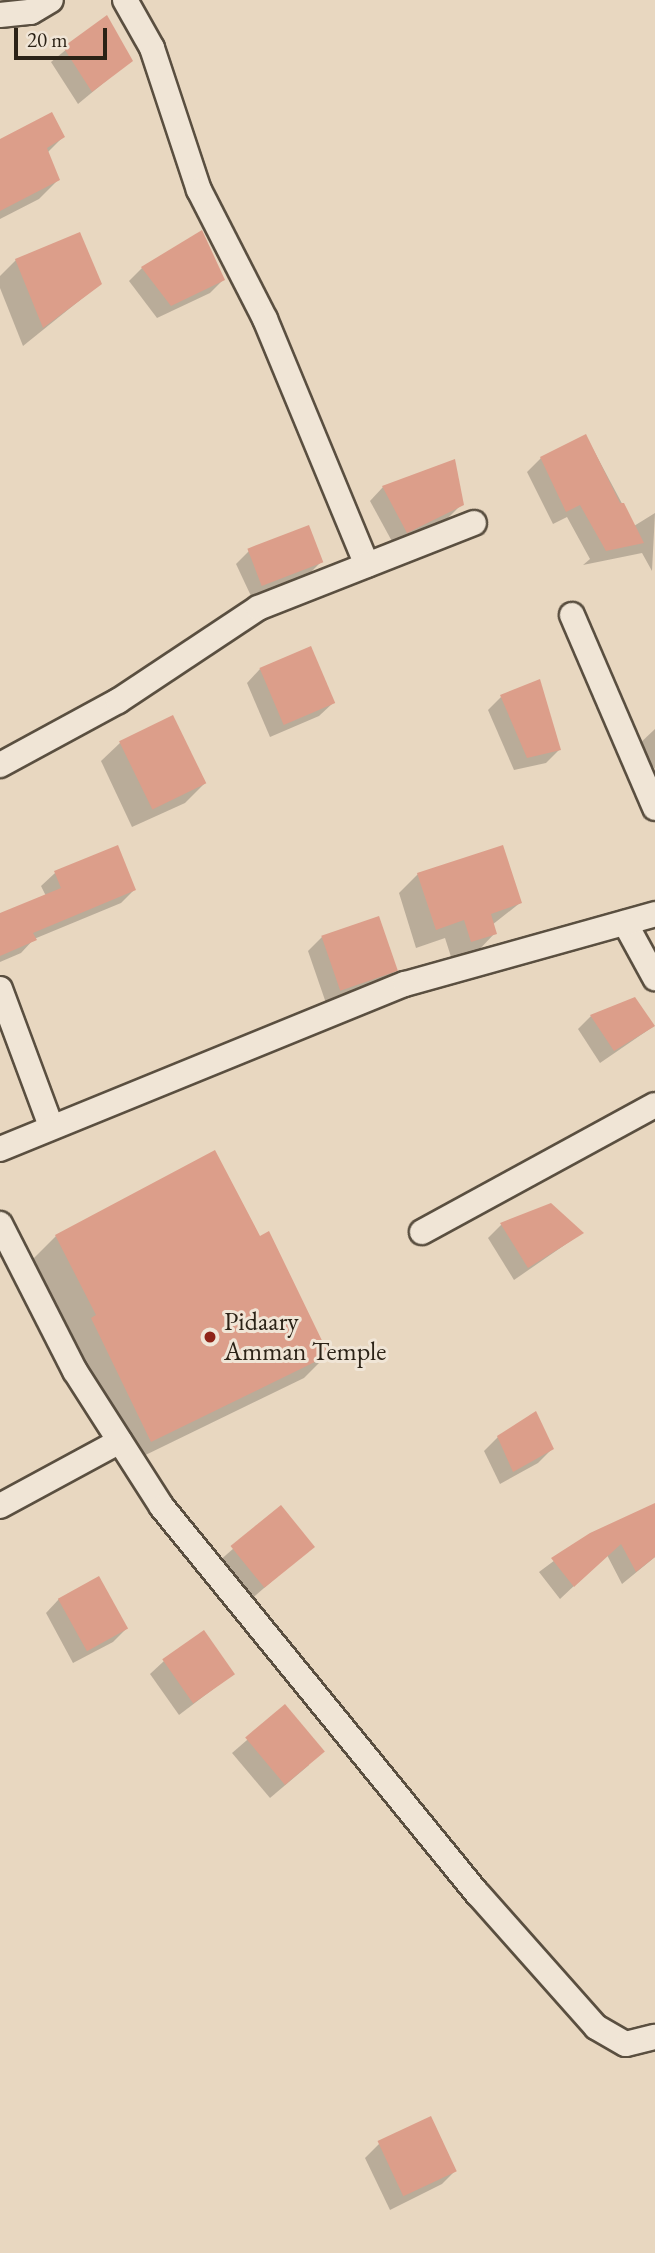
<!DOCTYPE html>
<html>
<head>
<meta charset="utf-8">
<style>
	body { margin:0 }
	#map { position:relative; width:655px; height:2253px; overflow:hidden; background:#e8d7c0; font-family:"EB Garamond",serif }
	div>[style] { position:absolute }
	.shadow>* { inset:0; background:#0003; transform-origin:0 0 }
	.building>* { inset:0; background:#dc9e8a; transform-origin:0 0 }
	.roads { filter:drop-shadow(2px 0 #5a4f40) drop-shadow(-2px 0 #5a4f40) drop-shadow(0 2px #5a4f40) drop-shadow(0 -2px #5a4f40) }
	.minor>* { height:24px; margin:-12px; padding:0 12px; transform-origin:12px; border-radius:12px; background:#f0e5d6 }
	.dots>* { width:19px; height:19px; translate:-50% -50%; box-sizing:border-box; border:4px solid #f0e5d6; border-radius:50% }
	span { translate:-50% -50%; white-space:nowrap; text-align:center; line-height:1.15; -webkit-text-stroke:6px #f0e5d6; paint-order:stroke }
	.poi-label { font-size:26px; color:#2b2216 }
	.left { translate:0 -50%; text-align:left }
	.scale { position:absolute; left:14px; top:28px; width:93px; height:32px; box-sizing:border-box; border:4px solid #2b2216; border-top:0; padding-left:9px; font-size:21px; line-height:24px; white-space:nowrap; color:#2b2216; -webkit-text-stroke:5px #f0e5d6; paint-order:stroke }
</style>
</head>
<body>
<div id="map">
	<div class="shadow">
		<i style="clip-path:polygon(106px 17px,130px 61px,78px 104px,51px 62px)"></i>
		<i style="clip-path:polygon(63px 137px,47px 153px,58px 180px,39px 199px,0 219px,0 141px)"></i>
		<i style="clip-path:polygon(16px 260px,100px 284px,23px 346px,0 288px,0 276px)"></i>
		<i style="clip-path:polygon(142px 268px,223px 280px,210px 293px,157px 318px,129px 281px)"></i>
		<i style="clip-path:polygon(586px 436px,634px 526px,655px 513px,652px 571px,642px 553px,583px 565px,590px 559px,567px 517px,553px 524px,527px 472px,541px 458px)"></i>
		<i style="clip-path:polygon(383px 487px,462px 504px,448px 518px,394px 545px,370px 501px)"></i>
		<i style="clip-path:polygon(249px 551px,321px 562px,308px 575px,251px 596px,236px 564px)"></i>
		<i style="clip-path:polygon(260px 669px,333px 703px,319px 716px,270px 737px,247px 683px)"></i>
		<i style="clip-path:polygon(501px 697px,559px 750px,546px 763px,514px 770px,488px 710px)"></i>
		<i style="clip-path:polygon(655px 729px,655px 769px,637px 746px)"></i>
		<i style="clip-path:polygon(121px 742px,204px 784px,185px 803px,132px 827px,101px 761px)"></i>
		<i style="clip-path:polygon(55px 873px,134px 890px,121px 903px,34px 939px,21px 953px,0 962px,0 915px,46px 896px,41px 886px)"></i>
		<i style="clip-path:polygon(418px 874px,520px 903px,492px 925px,495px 933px,476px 953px,452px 960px,445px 938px,416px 948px,399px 893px)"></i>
		<i style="clip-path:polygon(322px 937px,396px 970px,382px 984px,327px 1006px,308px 951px)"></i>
		<i style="clip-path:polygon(591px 1016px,654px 1026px,600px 1063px,578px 1029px)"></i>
		<i style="clip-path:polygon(550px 1205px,582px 1233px,514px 1280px,488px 1238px,501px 1225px)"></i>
		<i style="clip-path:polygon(56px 1236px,259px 1238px,327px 1355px,304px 1378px,127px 1464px,69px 1343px,73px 1339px,32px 1260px)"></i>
		<i style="clip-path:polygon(498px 1437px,552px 1449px,538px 1463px,500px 1484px,484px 1451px)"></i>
		<i style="clip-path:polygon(655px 1505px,655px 1557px,622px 1584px,607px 1555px,560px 1599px,539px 1572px,590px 1534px)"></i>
		<i style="left:280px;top:1508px;width:50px;height:81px;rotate:49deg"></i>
		<i style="clip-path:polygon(59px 1599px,126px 1629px,113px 1642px,73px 1663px,46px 1613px)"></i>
		<i style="clip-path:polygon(164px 1661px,233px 1674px,179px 1715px,150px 1674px)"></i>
		<i style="clip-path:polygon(285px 1707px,309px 1765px,270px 1798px,232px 1753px)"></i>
		<i style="clip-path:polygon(379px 2144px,455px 2171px,442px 2184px,390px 2210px,365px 2158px)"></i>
	</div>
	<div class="building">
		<i style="clip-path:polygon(107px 15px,133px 61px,92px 92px,63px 47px)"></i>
		<i style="clip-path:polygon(52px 112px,65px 137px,47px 148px,60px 180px,0 211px,0 139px)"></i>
		<i style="clip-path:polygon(202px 230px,225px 280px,171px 306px,141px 267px)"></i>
		<i style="clip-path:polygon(80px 232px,102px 284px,43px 328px,15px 259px)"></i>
		<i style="clip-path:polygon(586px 434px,620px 503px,624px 503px,644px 543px,606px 551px,580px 505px,566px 512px,540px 457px)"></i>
		<i style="clip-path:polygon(455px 459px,464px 505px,407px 533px,382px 486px)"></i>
		<i style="left:309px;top:525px;width:40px;height:66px;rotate:69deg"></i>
		<i style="left:311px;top:646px;width:62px;height:56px;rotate:67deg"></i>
		<i style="clip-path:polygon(540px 679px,561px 750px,527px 758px,500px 695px)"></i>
		<i style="left:173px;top:715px;width:76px;height:60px;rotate:64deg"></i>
		<i style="clip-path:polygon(118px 845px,136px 890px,33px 933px,37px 940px,0 956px,0 913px,61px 888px,54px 871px)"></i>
		<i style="clip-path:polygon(503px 845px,522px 903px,491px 914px,497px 934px,471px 942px,464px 920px,436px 930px,417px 873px)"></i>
		<i style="left:379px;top:916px;width:58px;height:61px;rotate:71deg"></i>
		<i style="clip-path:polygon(635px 997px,655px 1026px,614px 1051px,590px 1015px)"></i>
		<i style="clip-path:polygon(215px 1150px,260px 1236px,269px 1231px,329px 1355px,151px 1442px,91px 1318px,96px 1315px,55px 1235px)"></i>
		<i style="clip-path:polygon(551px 1203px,584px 1233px,528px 1268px,500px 1223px)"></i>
		<i style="clip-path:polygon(536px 1411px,554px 1449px,513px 1472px,497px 1436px)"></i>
		<i style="clip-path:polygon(655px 1503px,655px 1557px,636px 1572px,621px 1544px,574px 1587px,551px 1558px,590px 1533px)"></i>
		<i style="left:281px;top:1505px;width:54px;height:65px;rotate:51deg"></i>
		<i style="left:99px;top:1576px;width:60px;height:47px;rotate:61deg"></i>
		<i style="left:204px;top:1630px;width:54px;height:51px;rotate:55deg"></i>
		<i style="left:285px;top:1704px;width:62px;height:52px;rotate:50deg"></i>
		<i style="left:431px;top:2116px;width:61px;height:59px;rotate:65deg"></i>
	</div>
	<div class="roads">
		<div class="minor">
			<i style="left:125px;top:0;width:55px;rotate:60.6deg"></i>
			<i style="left:152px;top:48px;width:150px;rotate:71.7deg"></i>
			<i style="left:199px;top:190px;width:145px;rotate:62.9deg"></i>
			<i style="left:265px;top:319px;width:266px;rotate:67.5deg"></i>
			<i style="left:0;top:15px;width:31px;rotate:-6deg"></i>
			<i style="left:31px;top:12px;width:23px;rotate:-31deg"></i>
			<i style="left:572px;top:615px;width:210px;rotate:66.7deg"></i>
			<i style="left:0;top:765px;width:134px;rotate:-28.5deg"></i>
			<i style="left:118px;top:701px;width:168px;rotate:-33.6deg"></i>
			<i style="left:258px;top:608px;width:232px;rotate:-21.5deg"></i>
			<i style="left:625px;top:923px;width:63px;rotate:61.4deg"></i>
			<i style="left:0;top:989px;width:146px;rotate:69.6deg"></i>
			<i style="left:0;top:1149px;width:437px;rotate:-22.2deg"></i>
			<i style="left:405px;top:984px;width:260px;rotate:-15.6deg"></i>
			<i style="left:0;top:1224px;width:165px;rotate:63deg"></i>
			<i style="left:75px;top:1371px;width:161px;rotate:57.4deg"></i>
			<i style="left:162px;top:1507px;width:500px;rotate:50.8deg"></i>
			<i style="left:478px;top:1894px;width:178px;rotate:48.4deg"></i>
			<i style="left:596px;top:2027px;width:34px;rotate:30deg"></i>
			<i style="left:626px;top:2044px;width:30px;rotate:-14deg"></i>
			<i style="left:422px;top:1232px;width:265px;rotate:-28.6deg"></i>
			<i style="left:0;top:1506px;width:136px;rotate:-28.4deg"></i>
		</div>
	</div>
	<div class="dots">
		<i style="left:210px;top:1337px;background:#8f2418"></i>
	</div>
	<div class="poi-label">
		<span class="left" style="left:224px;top:1337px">Pidaary<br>Amman Temple</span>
	</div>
	<div class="scale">20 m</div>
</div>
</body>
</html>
